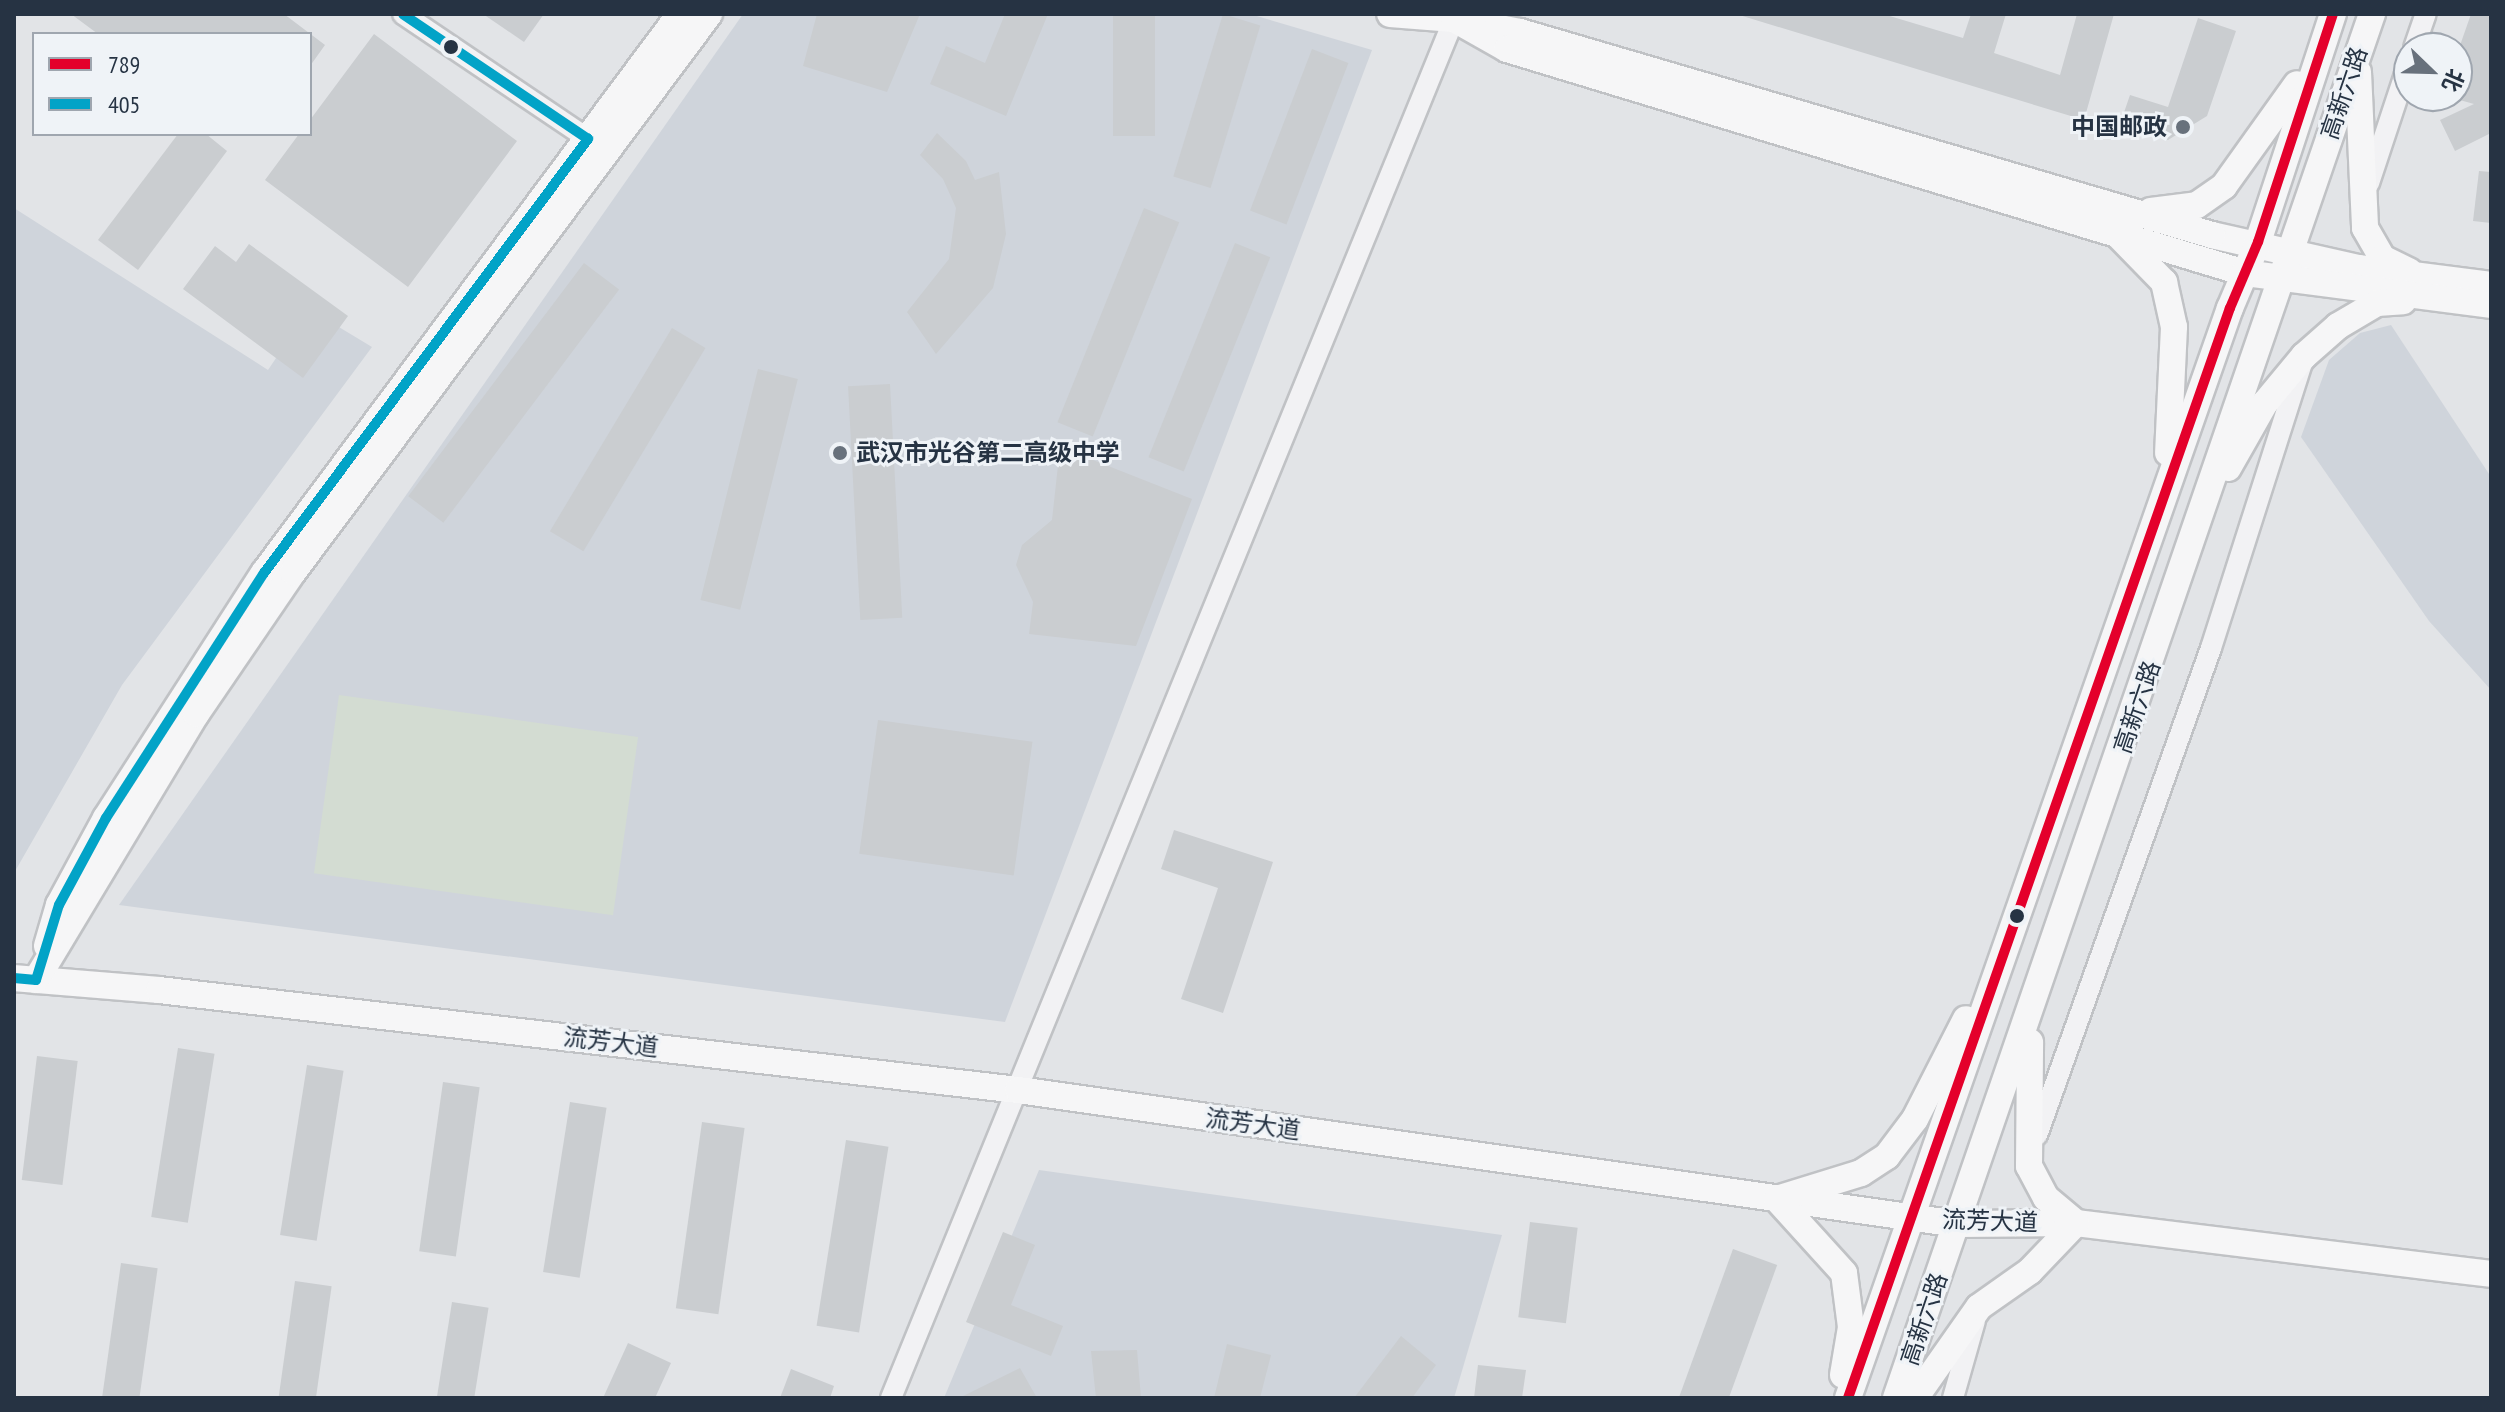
<!DOCTYPE html>
<html>
<head>
<meta charset="utf-8">
<style>
	body { margin:0 }
	#map { position:relative; width:2505px; height:1412px; overflow:hidden; background:#e2e4e7; font-family:"PT Sans Narrow","Noto Sans SC",sans-serif }
	div>[style] { position:absolute }
	.built>* { inset:0; background:#cfd4db }
	.green>* { inset:0; background:#d3dcd2; transform-origin:0 0 }
	.building>* { inset:0; background:#cacdd0; transform-origin:0 0 }
	.roads { filter:drop-shadow(2px 0 #c0c2c5) drop-shadow(-2px 0 #c0c2c5) drop-shadow(0 2px #c0c2c5) drop-shadow(0 -2px #c0c2c5) }
	.minor>* { height:20px; margin:-10px; padding:0 10px; transform-origin:10px; border-radius:10px; background:#f2f2f4 }
	.major>* { height:26px; margin:-13px; padding:0 13px; transform-origin:13px; border-radius:13px; background:#f6f6f7 }
	.bus-1>* { height:10px; margin:-5px; padding:0 5px; transform-origin:5px; border-radius:5px; background:#e4002b }
	.bus-2>* { height:10px; margin:-5px; padding:0 5px; transform-origin:5px; border-radius:5px; background:#02a3c7 }
	.dots>* { width:22px; height:22px; translate:-50% -50%; box-sizing:border-box; border:4px solid #eff3f7; border-radius:50% }
	span { translate:-50% -50%; white-space:nowrap; text-align:center; line-height:1.15; -webkit-text-stroke:6px #eff3f7; paint-order:stroke }
	.street-label { font-size:24px; color:#263343 }
	.poi-label { font-size:24px; color:#263343; font-weight:700 }
	.right { translate:-100% -50%; text-align:right }
	.left { translate:0 -50%; text-align:left }
	.frame { position:absolute; inset:0; border:16px solid #263343; pointer-events:none }
	.legend { position:absolute; left:32px; top:32px; width:280px; height:104px; box-sizing:border-box; background:#eff3f7; border:2px solid #9fa6af; margin:0; padding:10px 14px; list-style:none; font-size:24px; color:#263343 }
	.legend li { display:flex; align-items:center; gap:16px; height:40px }
	.legend b { width:40px; border:2px solid #9fa6af }
	.north { position:absolute; left:2393px; top:32px; width:80px; height:80px; box-sizing:border-box; background:#eff3f7; border:2px solid #9fa6af; border-radius:50%; rotate:113deg; font-size:22px; font-weight:700; line-height:32px; text-align:center; color:#263343 }
	.north::after { content:''; display:block; margin:auto; width:28px; height:36px; background:#68717c; clip-path:polygon(50% 0,100% 100%,50% 72%,0 100%) }
</style>
</head>
<body>
<div id="map">
	<div class="built">
		<i style="clip-path:polygon(743px 14px,1250px 14px,1372px 50px,1005px 1022px,119px 905px)"></i>
		<i style="clip-path:polygon(14px 208px,268px 370px,309px 309px,372px 347px,122px 685px,14px 873px)"></i>
		<i style="clip-path:polygon(2391px 325px,2491px 477px,2491px 690px,2429px 621px,2301px 437px,2329px 360px,2360px 333px)"></i>
		<i style="clip-path:polygon(1039px 1170px,1502px 1235px,1454px 1398px,944px 1398px)"></i>
	</div>
	<div class="green">
		<i style="left:339px;top:695px;width:302px;height:180px;rotate:8deg"></i>
	</div>
	<div class="building">
		<i style="clip-path:polygon(71px 14px,284px 14px,325px 45px,310px 66px,310px 34px,98px 34px)"></i>
		<i style="clip-path:polygon(483px 14px,544px 14px,524px 42px)"></i>
		<i style="clip-path:polygon(817px 14px,920px 14px,887px 92px,803px 66px)"></i>
		<i style="clip-path:polygon(1005px 14px,1048px 14px,1006px 116px,930px 84px,946px 46px,985px 63px)"></i>
		<i style="left:1113px;top:14px;width:42px;height:122px"></i>
		<i style="left:1223px;top:14px;width:39px;height:170px;rotate:17deg"></i>
		<i style="clip-path:polygon(1736px 14px,1883px 14px,1963px 38px,1971px 14px,2006px 14px,1994px 53px,2060px 75px,2077px 14px,2114px 14px,2084px 120px)"></i>
		<i style="clip-path:polygon(2471px 14px,2491px 14px,2491px 133px,2455px 151px,2440px 120px,2474px 104px,2449px 97px,2457px 96px,2457px 54px)"></i>
		<i style="clip-path:polygon(2198px 18px,2236px 31px,2207px 116px,2168px 140px,2120px 124px,2130px 95px,2168px 107px)"></i>
		<i style="clip-path:polygon(374px 34px,517px 141px,408px 287px,265px 180px,299px 134px,310px 134px,310px 120px)"></i>
		<i style="left:1312px;top:49px;width:39px;height:173px;rotate:21deg"></i>
		<i style="clip-path:polygon(937px 133px,966px 161px,975px 180px,999px 172px,1006px 234px,993px 288px,936px 354px,907px 312px,949px 259px,956px 208px,943px 179px,920px 155px)"></i>
		<i style="clip-path:polygon(178px 134px,206px 134px,227px 151px,138px 270px,98px 240px)"></i>
		<i style="clip-path:polygon(2479px 171px,2491px 172px,2491px 223px,2473px 221px)"></i>
		<i style="left:1144px;top:208px;width:38px;height:231px;rotate:22deg"></i>
		<i style="left:1235px;top:243px;width:38px;height:231px;rotate:22deg"></i>
		<i style="clip-path:polygon(249px 244px,348px 316px,303px 378px,183px 289px,215px 246px,236px 262px)"></i>
		<i style="left:584px;top:263px;width:44px;height:292px;rotate:37deg"></i>
		<i style="left:672px;top:328px;width:39px;height:237px;rotate:31deg"></i>
		<i style="left:758px;top:369px;width:41px;height:238px;rotate:14deg"></i>
		<i style="left:890px;top:384px;width:234px;height:42px;rotate:87deg"></i>
		<i style="clip-path:polygon(1060px 447px,1192px 499px,1136px 646px,1029px 634px,1033px 602px,1016px 565px,1022px 545px,1052px 520px)"></i>
		<i style="left:878px;top:720px;width:156px;height:135px;rotate:8deg"></i>
		<i style="clip-path:polygon(1174px 830px,1273px 862px,1223px 1013px,1181px 999px,1218px 888px,1161px 869px)"></i>
		<i style="left:178px;top:1048px;width:37px;height:171px;rotate:9deg"></i>
		<i style="left:37px;top:1056px;width:41px;height:125px;rotate:7deg"></i>
		<i style="left:307px;top:1065px;width:37px;height:172px;rotate:9deg"></i>
		<i style="left:443px;top:1082px;width:37px;height:171px;rotate:8deg"></i>
		<i style="left:570px;top:1102px;width:37px;height:172px;rotate:9deg"></i>
		<i style="left:702px;top:1122px;width:43px;height:188px;rotate:8deg"></i>
		<i style="left:846px;top:1140px;width:43px;height:188px;rotate:9deg"></i>
		<i style="left:1530px;top:1222px;width:48px;height:96px;rotate:7deg"></i>
		<i style="clip-path:polygon(1003px 1232px,1035px 1245px,1011px 1305px,1063px 1326px,1051px 1356px,966px 1322px)"></i>
		<i style="left:1733px;top:1249px;width:47px;height:158px;rotate:20deg"></i>
		<i style="left:121px;top:1263px;width:37px;height:136px;rotate:8deg"></i>
		<i style="left:295px;top:1281px;width:37px;height:118px;rotate:8deg"></i>
		<i style="left:452px;top:1302px;width:37px;height:97px;rotate:9deg"></i>
		<i style="clip-path:polygon(1401px 1336px,1436px 1365px,1412px 1398px,1354px 1398px)"></i>
		<i style="clip-path:polygon(628px 1343px,671px 1363px,655px 1398px,603px 1398px)"></i>
		<i style="clip-path:polygon(1227px 1344px,1271px 1355px,1260px 1398px,1214px 1398px)"></i>
		<i style="clip-path:polygon(1137px 1350px,1141px 1398px,1096px 1398px,1091px 1351px)"></i>
		<i style="clip-path:polygon(1478px 1365px,1526px 1370px,1522px 1398px,1474px 1398px)"></i>
		<i style="clip-path:polygon(1020px 1368px,1037px 1398px,959px 1398px)"></i>
		<i style="clip-path:polygon(791px 1369px,834px 1386px,830px 1398px,780px 1398px)"></i>
	</div>
	<div class="roads">
		<div class="minor">
			<i style="left:403px;top:14px;width:223px;rotate:34deg"></i>
			<i style="left:2414px;top:48px;width:36px;rotate:-71deg"></i>
			<i style="left:2369px;top:183px;width:127px;rotate:-71.7deg"></i>
			<i style="left:2037px;top:1135px;width:517px;rotate:-70.34deg"></i>
			<i style="left:2211px;top:648px;width:299px;rotate:-72.3deg"></i>
			<i style="left:891px;top:1398px;width:1495px;rotate:-67.79deg"></i>
			<i style="left:1953px;top:1398px;width:80px;rotate:-74.1deg"></i>
		</div>
		<div class="major">
			<i style="left:1390px;top:14px;width:64px;rotate:4.5deg"></i>
			<i style="left:2358px;top:72px;width:156px;rotate:87.4deg"></i>
			<i style="left:2365px;top:228px;width:34px;rotate:60deg"></i>
			<i style="left:2382px;top:258px;width:30px;rotate:26deg"></i>
			<i style="left:2151px;top:211px;width:46px;rotate:-7.4deg"></i>
			<i style="left:2197px;top:205px;width:33px;rotate:-35deg"></i>
			<i style="left:2224px;top:186px;width:125px;rotate:-54.4deg"></i>
			<i style="left:2116px;top:233px;width:69px;rotate:45.6deg"></i>
			<i style="left:2164px;top:282px;width:46px;rotate:77.5deg"></i>
			<i style="left:2174px;top:327px;width:126px;rotate:92.7deg"></i>
			<i style="left:2491px;top:285px;width:134px;rotate:-172.7deg"></i>
			<i style="left:2358px;top:268px;width:150px;rotate:-167.3deg"></i>
			<i style="left:2212px;top:235px;width:721px;rotate:-163.65deg"></i>
			<i style="left:1520px;top:32px;width:67px;rotate:-168.9deg"></i>
			<i style="left:1454px;top:19px;width:61px;rotate:29.5deg"></i>
			<i style="left:1507px;top:49px;width:771px;rotate:16.88deg"></i>
			<i style="left:2245px;top:273px;width:248px;rotate:7.4deg"></i>
			<i style="left:2228px;top:468px;width:75px;rotate:-60.4deg"></i>
			<i style="left:2265px;top:403px;width:61px;rotate:-50.3deg"></i>
			<i style="left:2304px;top:356px;width:45px;rotate:-41.4deg"></i>
			<i style="left:2338px;top:326px;width:45px;rotate:-30.5deg"></i>
			<i style="left:2377px;top:303px;width:26px;rotate:-4deg"></i>
			<i style="left:47px;top:946px;width:43px;rotate:-73.7deg"></i>
			<i style="left:59px;top:905px;width:99px;rotate:-61.6deg"></i>
			<i style="left:106px;top:818px;width:292px;rotate:-57.2deg"></i>
			<i style="left:264px;top:573px;width:697px;rotate:-53.34deg"></i>
			<i style="left:14px;top:978px;width:145px;rotate:4.7deg"></i>
			<i style="left:159px;top:990px;width:865px;rotate:6.64deg"></i>
			<i style="left:1018px;top:1090px;width:949px;rotate:8.12deg"></i>
			<i style="left:1957px;top:1224px;width:119px;rotate:-0.5deg"></i>
			<i style="left:2076px;top:1223px;width:418px;rotate:7deg"></i>
			<i style="left:36px;top:980px;width:310px;rotate:-59deg"></i>
			<i style="left:196px;top:714px;width:172px;rotate:-55.7deg"></i>
			<i style="left:293px;top:572px;width:696px;rotate:-53.29deg"></i>
			<i style="left:1843px;top:1375px;width:49px;rotate:-80.5deg"></i>
			<i style="left:1851px;top:1327px;width:54px;rotate:-97.4deg"></i>
			<i style="left:1844px;top:1273px;width:100px;rotate:-132.2deg"></i>
			<i style="left:1777px;top:1199px;width:88px;rotate:-17.2deg"></i>
			<i style="left:1861px;top:1173px;width:31px;rotate:-33deg"></i>
			<i style="left:1887px;top:1156px;width:46px;rotate:-52.9deg"></i>
			<i style="left:1915px;top:1119px;width:112px;rotate:-63deg"></i>
			<i style="left:1848px;top:1398px;width:1155px;rotate:-70.69deg"></i>
			<i style="left:2230px;top:308px;width:72px;rotate:-67deg"></i>
			<i style="left:2258px;top:242px;width:240px;rotate:-71.8deg"></i>
			<i style="left:1896px;top:1398px;width:1464px;rotate:-71.02deg"></i>
			<i style="left:1915px;top:1398px;width:111px;rotate:-54.9deg"></i>
			<i style="left:1979px;top:1307px;width:62px;rotate:-35.2deg"></i>
			<i style="left:2030px;top:1271px;width:66px;rotate:-46.2deg"></i>
			<i style="left:2076px;top:1223px;width:39px;rotate:-140deg"></i>
			<i style="left:2046px;top:1198px;width:36px;rotate:-118deg"></i>
			<i style="left:2029px;top:1166px;width:124px;rotate:-89.5deg"></i>
		</div>
	</div>
	<div class="bus-1">
		<i style="left:1848px;top:1398px;width:1155px;rotate:-70.69deg"></i>
		<i style="left:2230px;top:308px;width:72px;rotate:-67deg"></i>
		<i style="left:2258px;top:242px;width:240px;rotate:-71.8deg"></i>
	</div>
	<div class="bus-2">
		<i style="left:14px;top:978px;width:22px;rotate:5deg"></i>
		<i style="left:36px;top:980px;width:78px;rotate:-73deg"></i>
		<i style="left:59px;top:905px;width:99px;rotate:-61.6deg"></i>
		<i style="left:106px;top:818px;width:292px;rotate:-57.2deg"></i>
		<i style="left:264px;top:573px;width:542px;rotate:-53.26deg"></i>
		<i style="left:588px;top:139px;width:223px;rotate:-146deg"></i>
	</div>
	<div class="dots">
		<i style="left:451px;top:47px;background:#263343"></i>
		<i style="left:2183px;top:127px;background:#68717c"></i>
		<i style="left:840px;top:453px;background:#68717c"></i>
		<i style="left:2017px;top:916px;background:#263343"></i>
	</div>
	<div class="street-label">
		<span style="left:2344px;top:93px;rotate:-71deg">高新六路</span>
		<span style="left:2137px;top:707px;rotate:-71deg">高新六路</span>
		<span style="left:611px;top:1042px;rotate:7deg">流芳大道</span>
		<span style="left:1253px;top:1124px;rotate:8deg">流芳大道</span>
		<span style="left:1990px;top:1221px;rotate:2deg">流芳大道</span>
		<span style="left:1924px;top:1319px;rotate:-71deg">高新六路</span>
	</div>
	<div class="poi-label">
		<span class="right" style="left:2167px;top:127px">中国邮政</span>
		<span class="left" style="left:856px;top:453px">武汉市光谷第二高级中学</span>
	</div>
	<div class="frame"></div>
	<ul class="legend">
	<li><b style="height:10px;background:#e4002b"></b>789</li>
	<li><b style="height:10px;background:#02a3c7"></b>405</li>
	</ul>
	<div class="north">北</div>
</div>
</body>
</html>
